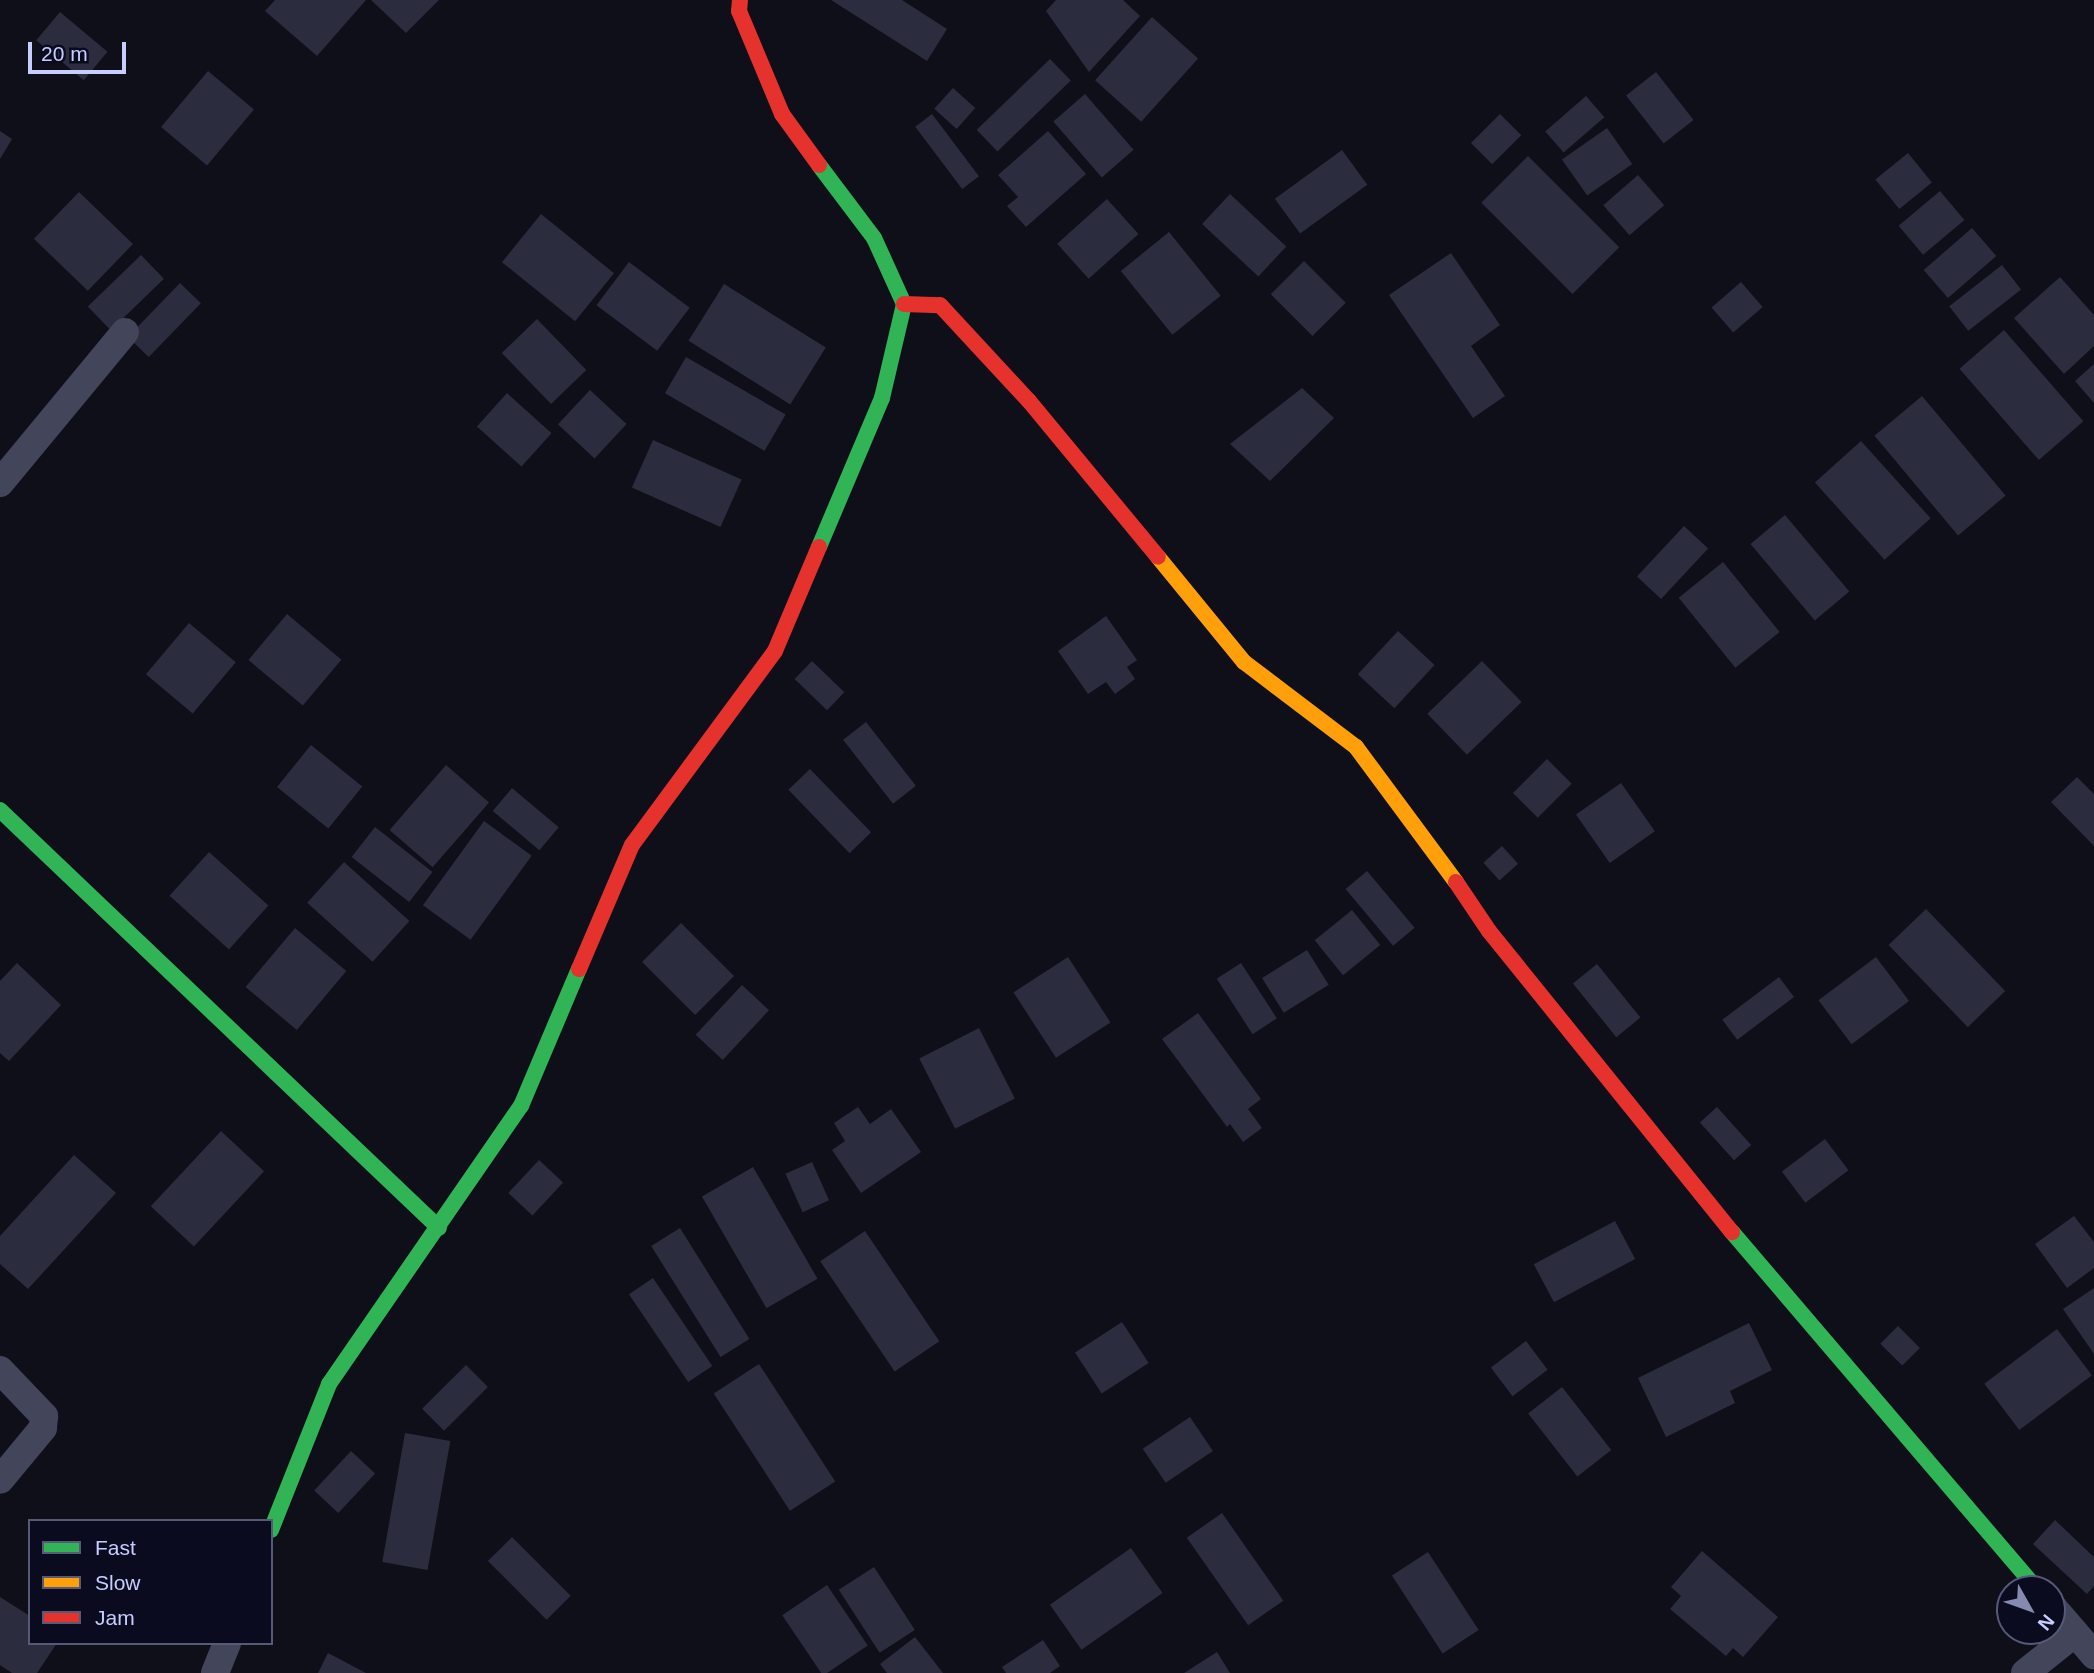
<!DOCTYPE html>
<html>
<head>
<meta charset="utf-8">
<style>
	body { margin:0 }
	#map { position:relative; width:2094px; height:1673px; overflow:hidden; background:#0f0f1a; font-family:Arial,sans-serif }
	div>[style] { position:absolute }
	.building>* { inset:0; background:#2b2c3e; transform-origin:0 0 }
	.street>* { height:28px; margin:-14px; padding:0 14px; transform-origin:14px; border-radius:14px; background:#43465b }
	.fast>* { height:16px; margin:-8px; padding:0 8px; transform-origin:8px; border-radius:8px; background:#30b455 }
	.slow>* { height:16px; margin:-8px; padding:0 8px; transform-origin:8px; border-radius:8px; background:#ff9f0a }
	.jam>* { height:16px; margin:-8px; padding:0 8px; transform-origin:8px; border-radius:8px; background:#e5322d }
	span { translate:-50% -50%; white-space:nowrap; text-align:center; line-height:1.15; -webkit-text-stroke:6px #0b0b1f; paint-order:stroke }
	.legend { position:absolute; left:28px; top:1519px; width:245px; height:126px; box-sizing:border-box; background:#0b0b1f; border:2px solid #575979; margin:0; padding:9px 12px; list-style:none; font-size:21px; color:#c8cdff }
	.legend li { display:flex; align-items:center; gap:14px; height:35px }
	.legend b { width:35px; border:2px solid #575979 }
	.north { position:absolute; left:1996px; top:1575px; width:70px; height:70px; box-sizing:border-box; background:#0b0b1f; border:2px solid #575979; border-radius:50%; rotate:130deg; font-size:19px; font-weight:700; line-height:28px; text-align:center; color:#c8cdff }
	.north::after { content:''; display:block; margin:auto; width:24px; height:32px; background:#878aaf; clip-path:polygon(50% 0,100% 100%,50% 72%,0 100%) }
	.scale { position:absolute; left:28px; top:42px; width:98px; height:32px; box-sizing:border-box; border:4px solid #c8cdff; border-top:0; padding-left:9px; font-size:21px; line-height:24px; white-space:nowrap; color:#c8cdff; -webkit-text-stroke:5px #0b0b1f; paint-order:stroke }
</style>
</head>
<body>
<div id="map">
	<div class="building">
		<i style="clip-path:polygon(275px 0,366px 0,317px 56px,265px 11px)"></i>
		<i style="clip-path:polygon(371px 0,439px 0,406px 33px)"></i>
		<i style="clip-path:polygon(831px 0,902px 0,947px 29px,927px 61px)"></i>
		<i style="clip-path:polygon(1056px 0,1123px 0,1140px 16px,1089px 72px,1046px 11px)"></i>
		<i style="left:60px;top:12px;width:62px;height:37px;rotate:40deg"></i>
		<i style="left:1152px;top:17px;width:62px;height:85px;rotate:42deg"></i>
		<i style="left:1050px;top:59px;width:30px;height:102px;rotate:46deg"></i>
		<i style="left:208px;top:71px;width:60px;height:73px;rotate:40deg"></i>
		<i style="left:1656px;top:72px;width:61px;height:38px;rotate:52deg"></i>
		<i style="left:953px;top:88px;width:30px;height:28px;rotate:42deg"></i>
		<i style="left:1085px;top:94px;width:74px;height:42px;rotate:49deg"></i>
		<i style="left:1586px;top:96px;width:28px;height:54px;rotate:49deg"></i>
		<i style="left:932px;top:114px;width:78px;height:21px;rotate:53deg"></i>
		<i style="left:1500px;top:114px;width:30px;height:41px;rotate:45deg"></i>
		<i style="left:1607px;top:128px;width:44px;height:55px;rotate:55deg"></i>
		<i style="clip-path:polygon(0 131px,12px 139px,0 159px)"></i>
		<i style="clip-path:polygon(1048px 131px,1086px 174px,1026px 227px,1007px 206px,1018px 197px,998px 175px)"></i>
		<i style="left:1342px;top:150px;width:43px;height:83px;rotate:54deg"></i>
		<i style="left:1908px;top:153px;width:38px;height:42px;rotate:51deg"></i>
		<i style="left:1528px;top:156px;width:129px;height:66px;rotate:45deg"></i>
		<i style="left:1638px;top:175px;width:40px;height:46px;rotate:49deg"></i>
		<i style="left:1940px;top:191px;width:38px;height:54px;rotate:50deg"></i>
		<i style="left:79px;top:192px;width:75px;height:65px;rotate:44deg"></i>
		<i style="left:1230px;top:194px;width:77px;height:41px;rotate:43deg"></i>
		<i style="left:1107px;top:199px;width:47px;height:67px;rotate:48deg"></i>
		<i style="left:541px;top:214px;width:94px;height:62px;rotate:39deg"></i>
		<i style="left:1972px;top:228px;width:37px;height:64px;rotate:49deg"></i>
		<i style="left:1169px;top:232px;width:82px;height:62px;rotate:51deg"></i>
		<i style="clip-path:polygon(1451px 253px,1500px 325px,1471px 346px,1505px 396px,1473px 418px,1389px 295px)"></i>
		<i style="left:141px;top:255px;width:33px;height:74px;rotate:46deg"></i>
		<i style="left:1304px;top:261px;width:59px;height:47px;rotate:45deg"></i>
		<i style="left:629px;top:262px;width:76px;height:54px;rotate:37deg"></i>
		<i style="left:2002px;top:265px;width:31px;height:67px;rotate:52deg"></i>
		<i style="clip-path:polygon(2060px 277px,2094px 315px,2094px 346px,2064px 374px,2014px 318px)"></i>
		<i style="left:1741px;top:282px;width:33px;height:39px;rotate:49deg"></i>
		<i style="left:180px;top:283px;width:29px;height:75px;rotate:44deg"></i>
		<i style="left:724px;top:284px;width:120px;height:67px;rotate:32deg"></i>
		<i style="left:537px;top:319px;width:71px;height:49px;rotate:46deg"></i>
		<i style="left:2004px;top:330px;width:121px;height:59px;rotate:49deg"></i>
		<i style="left:686px;top:357px;width:115px;height:42px;rotate:30deg"></i>
		<i style="clip-path:polygon(2094px 364px,2094px 403px,2075px 381px)"></i>
		<i style="clip-path:polygon(1302px 388px,1334px 418px,1270px 481px,1230px 444px)"></i>
		<i style="left:590px;top:390px;width:50px;height:47px;rotate:43deg"></i>
		<i style="left:507px;top:393px;width:60px;height:45px;rotate:42deg"></i>
		<i style="left:1922px;top:396px;width:130px;height:62px;rotate:50deg"></i>
		<i style="left:653px;top:440px;width:97px;height:52px;rotate:24deg"></i>
		<i style="left:1861px;top:441px;width:104px;height:62px;rotate:48deg"></i>
		<i style="left:1785px;top:515px;width:100px;height:45px;rotate:50deg"></i>
		<i style="left:1684px;top:526px;width:33px;height:69px;rotate:43deg"></i>
		<i style="left:1723px;top:562px;width:90px;height:57px;rotate:51deg"></i>
		<i style="left:287px;top:614px;width:71px;height:60px;rotate:40deg"></i>
		<i style="clip-path:polygon(1106px 616px,1137px 660px,1127px 667px,1135px 679px,1115px 694px,1106px 682px,1088px 694px,1058px 651px)"></i>
		<i style="left:189px;top:623px;width:61px;height:67px;rotate:40deg"></i>
		<i style="left:1398px;top:631px;width:50px;height:59px;rotate:43deg"></i>
		<i style="left:812px;top:661px;width:45px;height:25px;rotate:44deg"></i>
		<i style="left:1482px;top:661px;width:57px;height:76px;rotate:46deg"></i>
		<i style="left:866px;top:722px;width:81px;height:29px;rotate:52deg"></i>
		<i style="left:311px;top:745px;width:66px;height:54px;rotate:39deg"></i>
		<i style="left:1547px;top:759px;width:35px;height:48px;rotate:45deg"></i>
		<i style="left:446px;top:765px;width:57px;height:86px;rotate:41deg"></i>
		<i style="left:810px;top:769px;width:88px;height:30px;rotate:46deg"></i>
		<i style="clip-path:polygon(2077px 777px,2094px 794px,2094px 846px,2051px 802px)"></i>
		<i style="left:1621px;top:783px;width:59px;height:55px;rotate:55deg"></i>
		<i style="left:512px;top:788px;width:61px;height:30px;rotate:40deg"></i>
		<i style="left:484px;top:821px;width:59px;height:104px;rotate:36deg"></i>
		<i style="left:375px;top:827px;width:73px;height:38px;rotate:38deg"></i>
		<i style="left:1502px;top:846px;width:24px;height:25px;rotate:48deg"></i>
		<i style="left:209px;top:852px;width:80px;height:59px;rotate:42deg"></i>
		<i style="left:344px;top:862px;width:88px;height:55px;rotate:42deg"></i>
		<i style="left:1367px;top:871px;width:74px;height:28px;rotate:50deg"></i>
		<i style="left:1926px;top:909px;width:114px;height:52px;rotate:46deg"></i>
		<i style="left:1352px;top:910px;width:45px;height:48px;rotate:51deg"></i>
		<i style="left:681px;top:923px;width:75px;height:55px;rotate:45deg"></i>
		<i style="left:295px;top:928px;width:67px;height:77px;rotate:40deg"></i>
		<i style="left:1307px;top:950px;width:41px;height:53px;rotate:58deg"></i>
		<i style="left:1068px;top:957px;width:78px;height:65px;rotate:57deg"></i>
		<i style="left:1876px;top:957px;width:55px;height:72px;rotate:53deg"></i>
		<i style="clip-path:polygon(17px 963px,61px 1005px,9px 1061px,0 1053px,0 981px)"></i>
		<i style="left:1241px;top:963px;width:66px;height:29px;rotate:57deg"></i>
		<i style="left:1597px;top:964px;width:69px;height:31px;rotate:51deg"></i>
		<i style="left:1779px;top:977px;width:25px;height:71px;rotate:53deg"></i>
		<i style="left:742px;top:985px;width:37px;height:68px;rotate:43deg"></i>
		<i style="clip-path:polygon(1198px 1013px,1261px 1099px,1248px 1109px,1262px 1128px,1243px 1142px,1230px 1124px,1227px 1127px,1162px 1039px)"></i>
		<i style="left:979px;top:1028px;width:79px;height:67px;rotate:63deg"></i>
		<i style="clip-path:polygon(858px 1107px,870px 1124px,891px 1109px,921px 1152px,861px 1193px,832px 1150px,845px 1141px,834px 1123px)"></i>
		<i style="left:1717px;top:1107px;width:51px;height:23px;rotate:48deg"></i>
		<i style="left:221px;top:1131px;width:59px;height:103px;rotate:43deg"></i>
		<i style="left:1825px;top:1139px;width:39px;height:54px;rotate:53deg"></i>
		<i style="clip-path:polygon(74px 1155px,116px 1193px,28px 1289px,0 1264px,0 1236px)"></i>
		<i style="left:539px;top:1160px;width:33px;height:45px;rotate:43deg"></i>
		<i style="left:812px;top:1162px;width:42px;height:29px;rotate:66deg"></i>
		<i style="left:753px;top:1167px;width:129px;height:59px;rotate:60deg"></i>
		<i style="clip-path:polygon(2074px 1216px,2094px 1242px,2094px 1268px,2067px 1288px,2035px 1244px)"></i>
		<i style="left:1615px;top:1221px;width:43px;height:92px;rotate:62deg"></i>
		<i style="left:680px;top:1228px;width:131px;height:34px;rotate:58deg"></i>
		<i style="left:865px;top:1231px;width:133px;height:54px;rotate:56deg"></i>
		<i style="left:653px;top:1278px;width:106px;height:29px;rotate:56deg"></i>
		<i style="clip-path:polygon(2094px 1288px,2094px 1354px,2063px 1309px)"></i>
		<i style="left:1122px;top:1322px;width:49px;height:56px;rotate:57deg"></i>
		<i style="clip-path:polygon(1749px 1323px,1772px 1370px,1730px 1391px,1735px 1403px,1666px 1437px,1638px 1378px)"></i>
		<i style="left:1898px;top:1326px;width:31px;height:25px;rotate:45deg"></i>
		<i style="left:2057px;top:1329px;width:58px;height:91px;rotate:53deg"></i>
		<i style="left:1526px;top:1341px;width:36px;height:44px;rotate:53deg"></i>
		<i style="left:759px;top:1364px;width:140px;height:54px;rotate:57deg"></i>
		<i style="left:466px;top:1365px;width:31px;height:62px;rotate:45deg"></i>
		<i style="left:1562px;top:1387px;width:80px;height:43px;rotate:52deg"></i>
		<i style="left:1190px;top:1417px;width:41px;height:57px;rotate:56deg"></i>
		<i style="left:405px;top:1433px;width:46px;height:131px;rotate:10deg"></i>
		<i style="left:351px;top:1451px;width:33px;height:54px;rotate:43deg"></i>
		<i style="left:1222px;top:1513px;width:107px;height:43px;rotate:55deg"></i>
		<i style="clip-path:polygon(2055px 1520px,2094px 1557px,2094px 1586px,2087px 1594px,2033px 1544px)"></i>
		<i style="left:512px;top:1537px;width:83px;height:34px;rotate:45deg"></i>
		<i style="left:1131px;top:1548px;width:55px;height:99px;rotate:55deg"></i>
		<i style="clip-path:polygon(1702px 1551px,1778px 1617px,1743px 1657px,1733px 1648px,1726px 1656px,1670px 1609px,1681px 1596px,1671px 1587px)"></i>
		<i style="left:1428px;top:1552px;width:93px;height:43px;rotate:57deg"></i>
		<i style="left:874px;top:1567px;width:75px;height:42px;rotate:57deg"></i>
		<i style="left:827px;top:1585px;width:73px;height:54px;rotate:56deg"></i>
		<i style="clip-path:polygon(0 1597px,30px 1616px,30px 1643px,57px 1643px,37px 1673px,12px 1673px,0 1665px)"></i>
		<i style="clip-path:polygon(915px 1637px,943px 1673px,887px 1673px,880px 1664px)"></i>
		<i style="clip-path:polygon(1043px 1640px,1060px 1666px,1050px 1673px,1006px 1673px,1002px 1667px)"></i>
		<i style="clip-path:polygon(1217px 1652px,1230px 1673px,1184px 1673px)"></i>
		<i style="clip-path:polygon(328px 1653px,366px 1673px,318px 1673px)"></i>
	</div>
	<div class="street">
		<i style="left:0;top:483px;width:196px;rotate:-50.4deg"></i>
		<i style="left:0;top:1370px;width:64px;rotate:46.3deg"></i>
		<i style="left:44px;top:1416px;width:12px;rotate:95deg"></i>
		<i style="left:43px;top:1428px;width:67px;rotate:129.6deg"></i>
		<i style="left:2052px;top:1606px;width:65px;rotate:49.4deg"></i>
		<i style="left:215px;top:1673px;width:32px;rotate:-68deg"></i>
		<i style="left:2025px;top:1673px;width:64px;rotate:-38.7deg"></i>
	</div>
	<div class="fast">
		<i style="left:819px;top:547px;width:162px;rotate:-67.1deg"></i>
		<i style="left:882px;top:398px;width:97px;rotate:-76.8deg"></i>
		<i style="left:904px;top:304px;width:72px;rotate:-114.4deg"></i>
		<i style="left:874px;top:238px;width:91px;rotate:-127deg"></i>
		<i style="left:0;top:810px;width:606px;rotate:43.6deg"></i>
		<i style="left:1732px;top:1232px;width:470px;rotate:49.5deg"></i>
		<i style="left:271px;top:1530px;width:157px;rotate:-68.3deg"></i>
		<i style="left:329px;top:1384px;width:338px;rotate:-55.4deg"></i>
		<i style="left:521px;top:1106px;width:149px;rotate:-67.1deg"></i>
	</div>
	<div class="slow">
		<i style="left:1158px;top:557px;width:136px;rotate:50.7deg"></i>
		<i style="left:1244px;top:662px;width:141px;rotate:37.2deg"></i>
		<i style="left:1356px;top:747px;width:168px;rotate:53.5deg"></i>
	</div>
	<div class="jam">
		<i style="left:740px;top:0;width:11px;rotate:95deg"></i>
		<i style="left:739px;top:11px;width:112px;rotate:67.3deg"></i>
		<i style="left:782px;top:114px;width:63px;rotate:54deg"></i>
		<i style="left:904px;top:304px;width:36px;rotate:2deg"></i>
		<i style="left:940px;top:305px;width:131px;rotate:47.2deg"></i>
		<i style="left:1029px;top:401px;width:202px;rotate:50.4deg"></i>
		<i style="left:1456px;top:882px;width:59px;rotate:56deg"></i>
		<i style="left:1489px;top:931px;width:387px;rotate:51.1deg"></i>
		<i style="left:579px;top:969px;width:135px;rotate:-66.9deg"></i>
		<i style="left:632px;top:845px;width:241px;rotate:-53.6deg"></i>
		<i style="left:775px;top:651px;width:113px;rotate:-67.1deg"></i>
	</div>
	<ul class="legend">
	<li><b style="height:9px;background:#30b455"></b>Fast</li>
	<li><b style="height:9px;background:#ff9f0a"></b>Slow</li>
	<li><b style="height:9px;background:#e5322d"></b>Jam</li>
	</ul>
	<div class="north">N</div>
	<div class="scale">20 m</div>
</div>
</body>
</html>
